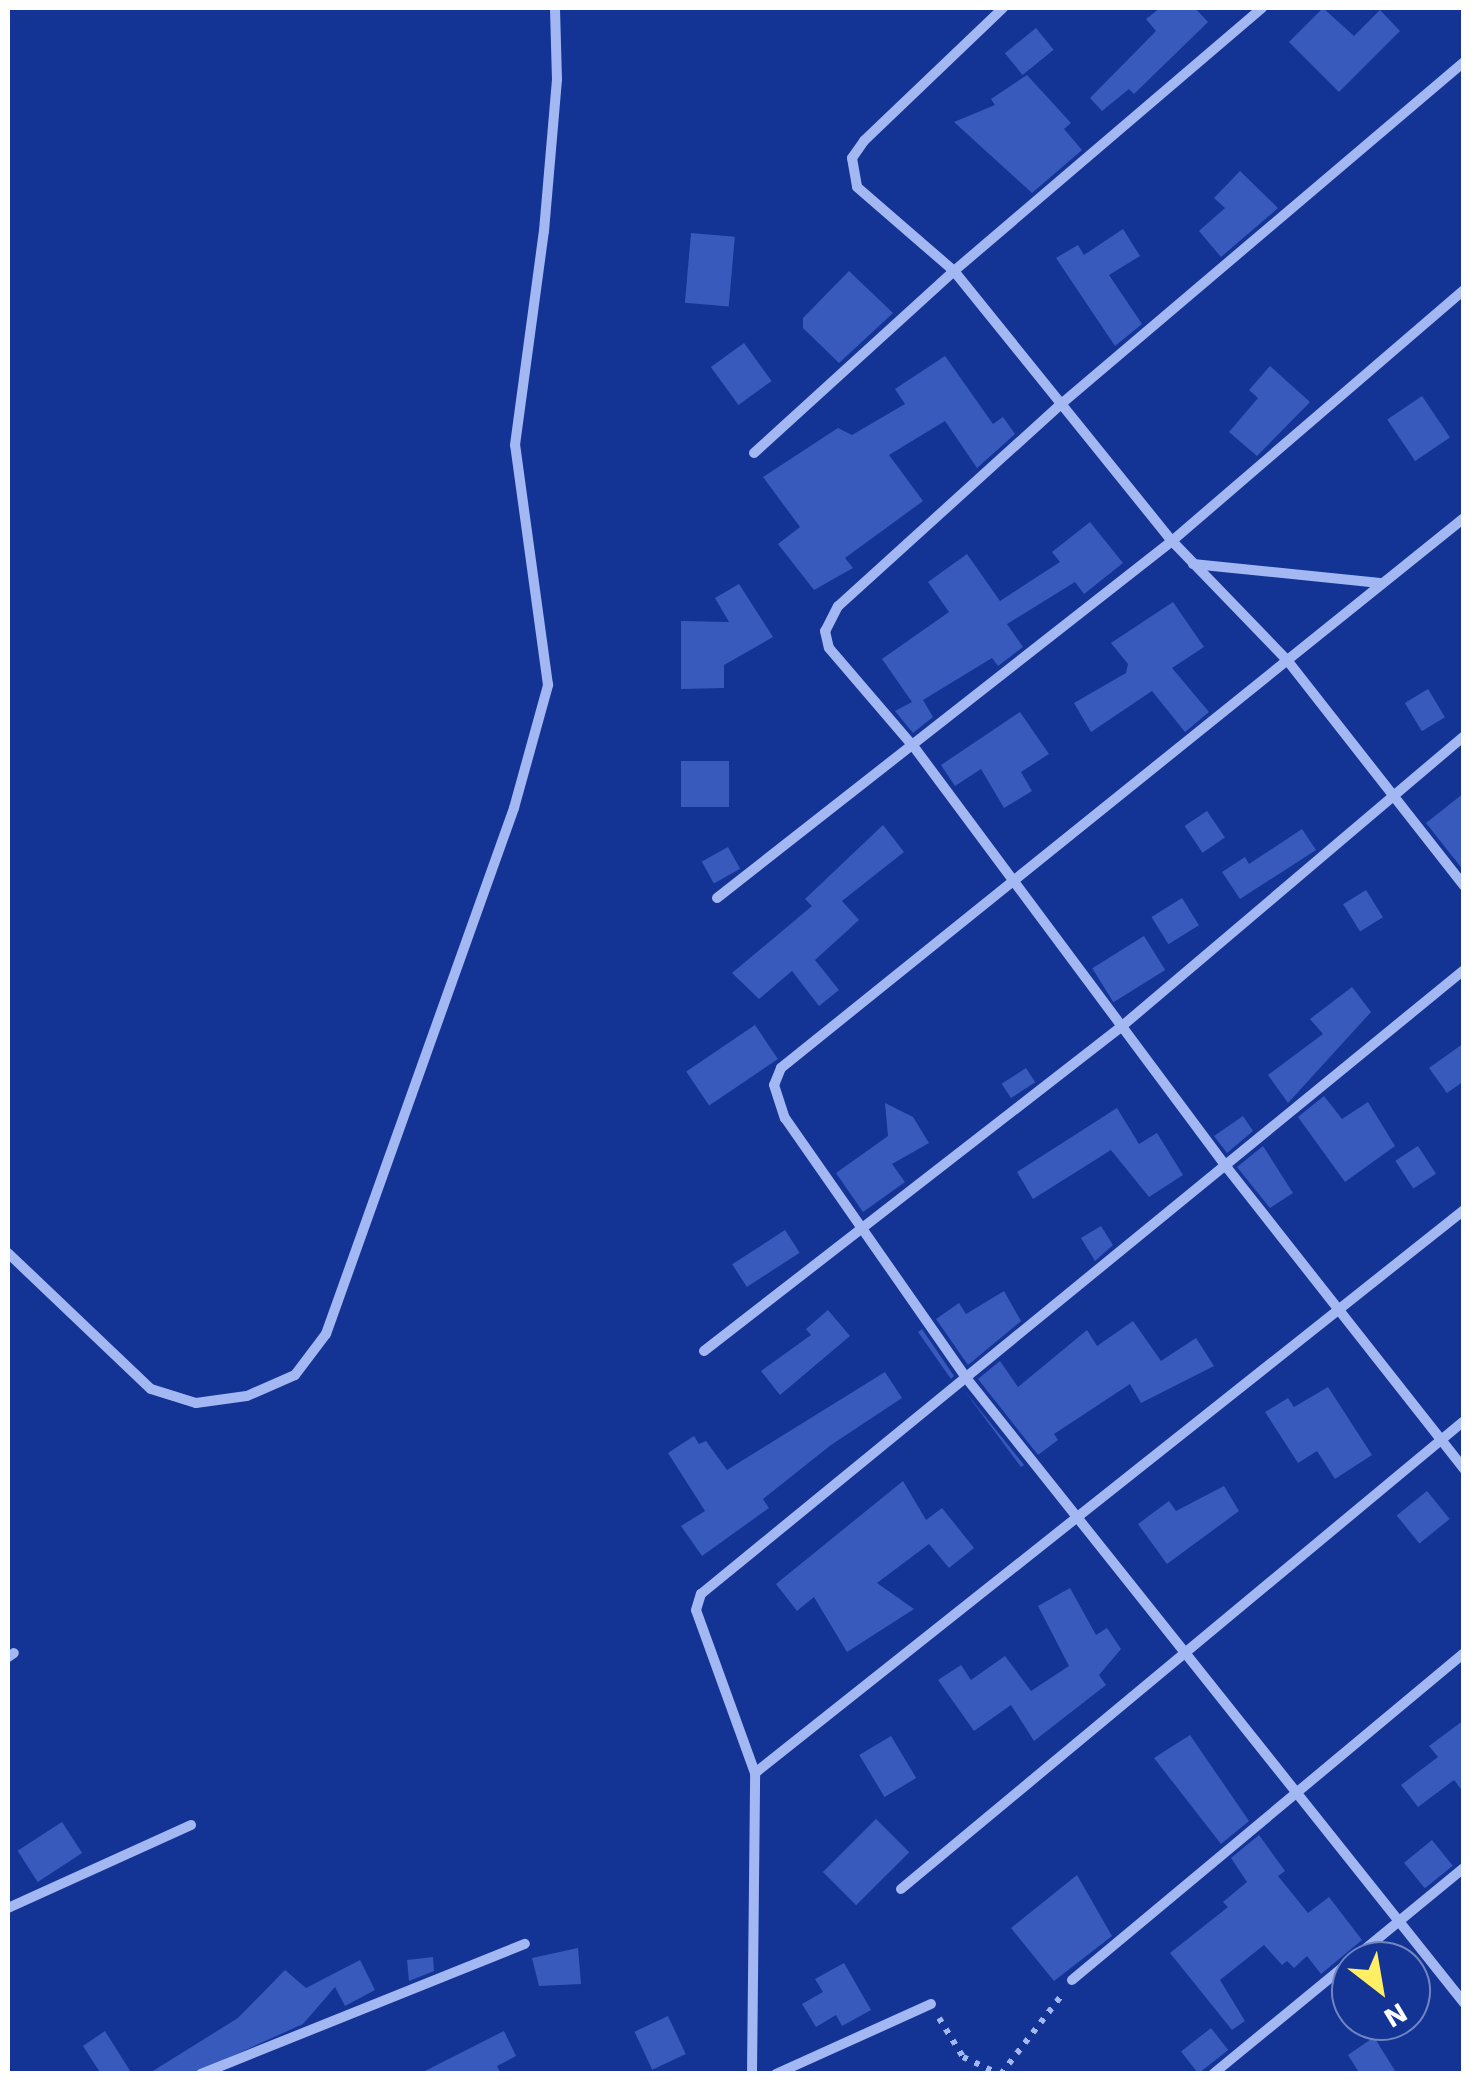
<!DOCTYPE html>
<html>
<head>
<meta charset="utf-8">
<style>
	body { margin:0 }
	#map { position:relative; width:1471px; height:2081px; overflow:hidden; background:#133495; font-family:"Work Sans",sans-serif }
	div>[style] { position:absolute }
	.building>* { inset:0; background:#375abc; transform-origin:0 0 }
	.path>* { height:6px; margin-top:-3px; transform-origin:0; background:repeating-linear-gradient(90deg,#a3b8f2 0 5px,transparent 0 13px) }
	.minor>* { height:10px; margin:-5px; padding:0 5px; transform-origin:5px; border-radius:5px; background:#a3b8f2 }
	span { translate:-50% -50%; white-space:nowrap; text-align:center; line-height:1.15; -webkit-text-stroke:10px #133495; paint-order:stroke }
	.frame { position:absolute; inset:0; border:10px solid #fff; pointer-events:none }
	.north { position:absolute; left:1331px; top:1941px; width:100px; height:100px; box-sizing:border-box; background:#133495; border:2px solid #7185bf; border-radius:50%; rotate:149deg; font-size:28px; font-weight:700; line-height:40px; text-align:center; color:#fff }
	.north::after { content:''; display:block; margin:auto; width:35px; height:45px; background:#ffef64; clip-path:polygon(50% 0,100% 100%,50% 72%,0 100%) }
</style>
</head>
<body>
<div id="map">
	<div class="building">
		<i style="clip-path:polygon(1160px 8px,1195px 8px,1208px 22px,1134px 94px,1129px 89px,1102px 111px,1090px 98px,1156px 31px,1146px 19px)"></i>
		<i style="clip-path:polygon(1323px 8px,1354px 36px,1380px 10px,1400px 31px,1339px 92px,1289px 42px)"></i>
		<i style="left:1036px;top:28px;width:28px;height:40px;rotate:51deg"></i>
		<i style="clip-path:polygon(1027px 75px,1071px 123px,1064px 129px,1082px 150px,1032px 193px,954px 122px,995px 105px,991px 99px)"></i>
		<i style="clip-path:polygon(1240px 171px,1278px 208px,1221px 257px,1199px 231px,1225px 208px,1214px 198px)"></i>
		<i style="clip-path:polygon(1123px 229px,1140px 256px,1109px 275px,1142px 324px,1115px 346px,1056px 258px,1078px 245px,1084px 255px)"></i>
		<i style="left:691px;top:233px;width:44px;height:70px;rotate:5deg"></i>
		<i style="clip-path:polygon(849px 271px,893px 313px,839px 363px,803px 328px,803px 318px)"></i>
		<i style="left:744px;top:343px;width:47px;height:41px;rotate:54deg"></i>
		<i style="clip-path:polygon(945px 356px,993px 424px,1003px 417px,1015px 434px,977px 468px,945px 421px,889px 455px,923px 501px,845px 558px,853px 568px,814px 590px,778px 544px,800px 527px,763px 477px,838px 428px,852px 435px,905px 404px,895px 389px)"></i>
		<i style="clip-path:polygon(1270px 366px,1310px 402px,1257px 456px,1229px 432px,1258px 398px,1249px 390px)"></i>
		<i style="left:1422px;top:396px;width:50px;height:42px;rotate:56deg"></i>
		<i style="clip-path:polygon(1090px 522px,1123px 563px,1084px 594px,1075px 582px,1007px 624px,1023px 647px,998px 666px,992px 658px,923px 700px,933px 717px,913px 733px,895px 711px,912px 702px,882px 659px,949px 612px,928px 582px,967px 554px,1000px 601px,1060px 562px,1052px 552px)"></i>
		<i style="clip-path:polygon(739px 584px,773px 637px,724px 665px,724px 688px,681px 689px,681px 621px,729px 622px,715px 598px)"></i>
		<i style="clip-path:polygon(1173px 602px,1204px 647px,1172px 668px,1209px 712px,1185px 732px,1152px 691px,1091px 732px,1074px 703px,1126px 673px,1128px 664px,1111px 643px)"></i>
		<i style="left:1428px;top:689px;width:33px;height:27px;rotate:59deg"></i>
		<i style="clip-path:polygon(1020px 712px,1049px 754px,1021px 772px,1032px 791px,1004px 808px,981px 769px,955px 786px,941px 765px)"></i>
		<i style="left:681px;top:761px;width:48px;height:46px"></i>
		<i style="clip-path:polygon(1464px 793px,1464px 871px,1426px 823px)"></i>
		<i style="left:1207px;top:811px;width:32px;height:27px;rotate:56deg"></i>
		<i style="clip-path:polygon(883px 825px,904px 852px,842px 901px,859px 920px,815px 960px,839px 990px,819px 1006px,792px 971px,759px 999px,732px 973px,812px 906px,805px 899px)"></i>
		<i style="clip-path:polygon(1302px 829px,1316px 850px,1240px 899px,1222px 872px,1245px 857px,1249px 864px)"></i>
		<i style="left:728px;top:847px;width:25px;height:30px;rotate:61deg"></i>
		<i style="left:1366px;top:890px;width:32px;height:27px;rotate:58deg"></i>
		<i style="left:1182px;top:898px;width:32px;height:36px;rotate:58deg"></i>
		<i style="left:1144px;top:936px;width:40px;height:61px;rotate:58deg"></i>
		<i style="clip-path:polygon(1352px 987px,1371px 1012px,1288px 1103px,1268px 1075px,1323px 1034px,1310px 1019px)"></i>
		<i style="left:755px;top:1025px;width:41px;height:83px;rotate:56deg"></i>
		<i style="clip-path:polygon(1464px 1043px,1464px 1081px,1447px 1093px,1429px 1068px)"></i>
		<i style="left:1026px;top:1068px;width:17px;height:29px;rotate:57deg"></i>
		<i style="clip-path:polygon(1324px 1096px,1342px 1119px,1368px 1102px,1395px 1146px,1345px 1182px,1298px 1117px)"></i>
		<i style="clip-path:polygon(885px 1103px,913px 1117px,929px 1143px,892px 1164px,905px 1182px,863px 1212px,836px 1173px,888px 1136px)"></i>
		<i style="clip-path:polygon(1117px 1108px,1139px 1144px,1157px 1133px,1183px 1175px,1149px 1197px,1111px 1150px,1033px 1199px,1017px 1172px)"></i>
		<i style="clip-path:polygon(1243px 1116px,1253px 1131px,1227px 1153px,1214px 1136px)"></i>
		<i style="clip-path:polygon(1263px 1146px,1293px 1193px,1270px 1208px,1237px 1167px)"></i>
		<i style="left:1418px;top:1146px;width:33px;height:27px;rotate:57deg"></i>
		<i style="clip-path:polygon(1101px 1226px,1113px 1245px,1095px 1261px,1081px 1238px)"></i>
		<i style="left:785px;top:1230px;width:27px;height:63px;rotate:57deg"></i>
		<i style="clip-path:polygon(1004px 1291px,1021px 1321px,968px 1365px,936px 1319px,959px 1303px,966px 1314px)"></i>
		<i style="clip-path:polygon(828px 1310px,850px 1336px,780px 1395px,761px 1371px,811px 1335px,806px 1329px)"></i>
		<i style="clip-path:polygon(1133px 1321px,1161px 1361px,1196px 1338px,1214px 1366px,1141px 1403px,1130px 1384px,1054px 1434px,1058px 1440px,1038px 1455px,978px 1379px,1000px 1361px,1018px 1387px,1087px 1330px,1097px 1346px)"></i>
		<i style="clip-path:polygon(922px 1329px,954px 1376px,951px 1379px,918px 1332px)"></i>
		<i style="clip-path:polygon(885px 1372px,902px 1398px,831px 1445px,763px 1499px,769px 1508px,702px 1556px,681px 1526px,705px 1511px,668px 1453px,694px 1436px,699px 1444px,706px 1441px,727px 1470px)"></i>
		<i style="clip-path:polygon(1328px 1387px,1372px 1455px,1335px 1479px,1317px 1451px,1298px 1463px,1265px 1412px,1288px 1398px,1294px 1407px)"></i>
		<i style="clip-path:polygon(964px 1390px,1024px 1465px,1021px 1467px)"></i>
		<i style="clip-path:polygon(903px 1481px,926px 1520px,942px 1508px,974px 1548px,949px 1568px,929px 1544px,877px 1583px,914px 1609px,847px 1652px,814px 1597px,797px 1611px,776px 1584px)"></i>
		<i style="clip-path:polygon(1224px 1486px,1239px 1511px,1167px 1564px,1138px 1524px,1169px 1501px,1176px 1511px)"></i>
		<i style="left:1427px;top:1491px;width:36px;height:39px;rotate:51deg"></i>
		<i style="clip-path:polygon(1070px 1588px,1096px 1635px,1107px 1628px,1121px 1649px,1099px 1675px,1106px 1685px,1034px 1741px,1011px 1705px,974px 1731px,938px 1680px,961px 1665px,971px 1680px,1005px 1656px,1031px 1691px,1069px 1666px,1038px 1606px)"></i>
		<i style="clip-path:polygon(1464px 1720px,1464px 1793px,1454px 1780px,1418px 1807px,1401px 1785px,1438px 1757px,1429px 1746px)"></i>
		<i style="clip-path:polygon(1190px 1735px,1249px 1821px,1221px 1844px,1154px 1758px)"></i>
		<i style="left:891px;top:1736px;width:49px;height:37px;rotate:59deg"></i>
		<i style="left:876px;top:1819px;width:47px;height:75px;rotate:45deg"></i>
		<i style="left:62px;top:1822px;width:37px;height:53px;rotate:57deg"></i>
		<i style="clip-path:polygon(1259px 1835px,1285px 1871px,1278px 1876px,1308px 1913px,1329px 1897px,1362px 1940px,1321px 1974px,1307px 1956px,1294px 1968px,1287px 1961px,1282px 1965px,1264px 1945px,1220px 1980px,1245px 2021px,1232px 2030px,1170px 1953px,1228px 1907px,1223px 1902px,1247px 1882px,1231px 1858px)"></i>
		<i style="left:1432px;top:1840px;width:33px;height:36px;rotate:51deg"></i>
		<i style="clip-path:polygon(1077px 1875px,1112px 1936px,1054px 1981px,1011px 1928px)"></i>
		<i style="clip-path:polygon(578px 1948px,581px 1984px,539px 1986px,532px 1958px)"></i>
		<i style="clip-path:polygon(433px 1957px,434px 1971px,409px 1981px,407px 1960px)"></i>
		<i style="clip-path:polygon(360px 1960px,375px 1990px,345px 2006px,335px 1987px,303px 2024px,192px 2074px,148px 2074px,238px 2018px,285px 1970px,306px 1988px)"></i>
		<i style="clip-path:polygon(844px 1963px,871px 2010px,842px 2026px,836px 2015px,816px 2027px,802px 2004px,823px 1992px,815px 1979px)"></i>
		<i style="left:668px;top:2016px;width:42px;height:37px;rotate:65deg"></i>
		<i style="left:1211px;top:2028px;width:28px;height:38px;rotate:52deg"></i>
		<i style="clip-path:polygon(105px 2031px,132px 2074px,101px 2074px,83px 2046px)"></i>
		<i style="clip-path:polygon(504px 2031px,516px 2056px,497px 2066px,501px 2074px,419px 2074px)"></i>
		<i style="clip-path:polygon(1374px 2037px,1397px 2074px,1360px 2074px,1348px 2055px)"></i>
	</div>
	<div class="path">
		<i style="left:939px;top:2018px;width:46px;rotate:58.4deg"></i>
		<i style="left:963px;top:2057px;width:40px;rotate:25deg"></i>
		<i style="left:1001px;top:2074px;width:98px;rotate:-52.4deg"></i>
	</div>
	<div class="minor">
		<i style="left:1003px;top:8px;width:192px;rotate:136.3deg"></i>
		<i style="left:864px;top:141px;width:21px;rotate:125deg"></i>
		<i style="left:852px;top:158px;width:29px;rotate:80deg"></i>
		<i style="left:857px;top:187px;width:128px;rotate:40.9deg"></i>
		<i style="left:954px;top:271px;width:347px;rotate:51.1deg"></i>
		<i style="left:1172px;top:541px;width:165px;rotate:46deg"></i>
		<i style="left:1287px;top:660px;width:287px;rotate:51.9deg"></i>
		<i style="left:1464px;top:62px;width:530px;rotate:139.67deg"></i>
		<i style="left:1060px;top:405px;width:299px;rotate:137.8deg"></i>
		<i style="left:838px;top:606px;width:28px;rotate:117deg"></i>
		<i style="left:825px;top:631px;width:17px;rotate:77deg"></i>
		<i style="left:829px;top:648px;width:130px;rotate:49.4deg"></i>
		<i style="left:914px;top:747px;width:526px;rotate:53.35deg"></i>
		<i style="left:1228px;top:1169px;width:382px;rotate:51.8deg"></i>
		<i style="left:754px;top:453px;width:270px;rotate:-42.3deg"></i>
		<i style="left:954px;top:271px;width:405px;rotate:-40.5deg"></i>
		<i style="left:1464px;top:518px;width:877px;rotate:141.16deg"></i>
		<i style="left:781px;top:1068px;width:18px;rotate:112deg"></i>
		<i style="left:774px;top:1085px;width:35px;rotate:72deg"></i>
		<i style="left:785px;top:1118px;width:318px;rotate:55.1deg"></i>
		<i style="left:967px;top:1379px;width:798px;rotate:51.46deg"></i>
		<i style="left:1193px;top:564px;width:188px;rotate:5.8deg"></i>
		<i style="left:717px;top:898px;width:578px;rotate:-38.12deg"></i>
		<i style="left:1172px;top:541px;width:385px;rotate:-40.7deg"></i>
		<i style="left:8px;top:1253px;width:197px;rotate:43.6deg"></i>
		<i style="left:151px;top:1389px;width:47px;rotate:17.3deg"></i>
		<i style="left:196px;top:1403px;width:51px;rotate:-7.8deg"></i>
		<i style="left:247px;top:1396px;width:52px;rotate:-23.6deg"></i>
		<i style="left:295px;top:1375px;width:51px;rotate:-52.9deg"></i>
		<i style="left:326px;top:1334px;width:559px;rotate:-70.33deg"></i>
		<i style="left:514px;top:808px;width:128px;rotate:-74.5deg"></i>
		<i style="left:548px;top:685px;width:242px;rotate:-97.8deg"></i>
		<i style="left:515px;top:445px;width:216px;rotate:-82.3deg"></i>
		<i style="left:544px;top:231px;width:152px;rotate:-85.1deg"></i>
		<i style="left:557px;top:80px;width:72px;rotate:-91.6deg"></i>
		<i style="left:704px;top:1351px;width:528px;rotate:-37.85deg"></i>
		<i style="left:1121px;top:1027px;width:450px;rotate:-40.3deg"></i>
		<i style="left:8px;top:1657px;width:7px;rotate:-34deg"></i>
		<i style="left:755px;top:1773px;width:905px;rotate:-38.45deg"></i>
		<i style="left:901px;top:1889px;width:732px;rotate:-39.74deg"></i>
		<i style="left:8px;top:1908px;width:201px;rotate:-24.4deg"></i>
		<i style="left:1072px;top:1980px;width:510px;rotate:-39.83deg"></i>
		<i style="left:201px;top:2074px;width:349px;rotate:-21.9deg"></i>
		<i style="left:752px;top:2074px;width:301px;rotate:-89.4deg"></i>
		<i style="left:755px;top:1773px;width:173px;rotate:-109.9deg"></i>
		<i style="left:696px;top:1610px;width:17px;rotate:-73deg"></i>
		<i style="left:701px;top:1594px;width:986px;rotate:-39.28deg"></i>
		<i style="left:776px;top:2074px;width:170px;rotate:-24.3deg"></i>
		<i style="left:1213px;top:2074px;width:325px;rotate:-39.4deg"></i>
	</div>
	<div class="frame"></div>
	<div class="north">N</div>
</div>
</body>
</html>
